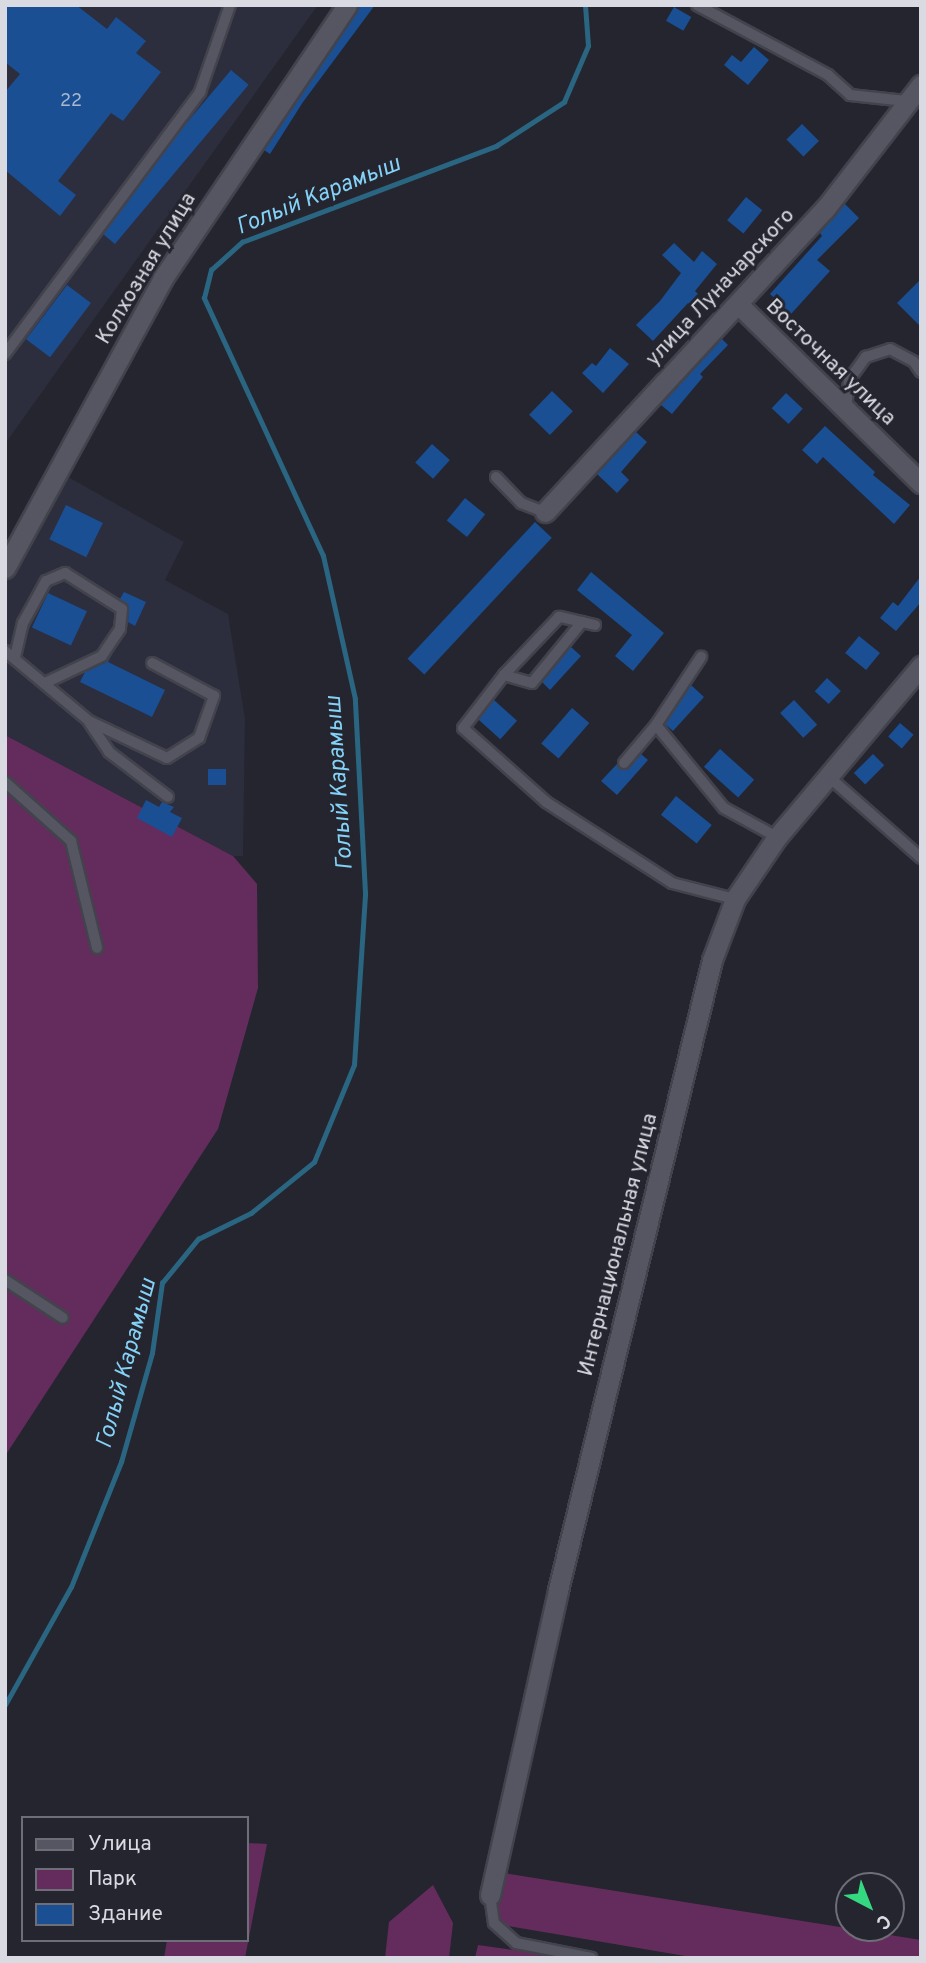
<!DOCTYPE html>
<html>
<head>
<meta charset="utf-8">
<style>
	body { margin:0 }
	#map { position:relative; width:926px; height:1963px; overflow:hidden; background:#24252f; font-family:Overpass,sans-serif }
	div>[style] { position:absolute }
	.built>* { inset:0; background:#2c2d3d }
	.green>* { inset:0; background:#642c5c }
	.stream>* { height:4.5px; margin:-2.25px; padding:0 2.25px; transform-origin:2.25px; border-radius:2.25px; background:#2a6681 }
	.building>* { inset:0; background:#1a4f94; transform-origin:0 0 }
	.roads { filter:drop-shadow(2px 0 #42434c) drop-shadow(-2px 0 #42434c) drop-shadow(0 2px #42434c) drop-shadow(0 -2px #42434c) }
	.service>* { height:10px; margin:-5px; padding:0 5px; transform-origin:5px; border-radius:5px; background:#555662 }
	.minor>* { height:19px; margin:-9.5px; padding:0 9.5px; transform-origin:9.5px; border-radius:9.5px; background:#555662 }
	span { translate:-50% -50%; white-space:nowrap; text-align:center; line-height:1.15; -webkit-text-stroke:6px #24252f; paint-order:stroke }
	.number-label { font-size:18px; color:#aab8ce }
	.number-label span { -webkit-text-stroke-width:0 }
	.street-label { font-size:21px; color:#dadbe2 }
	.water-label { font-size:23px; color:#84d2f8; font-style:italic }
	.frame { position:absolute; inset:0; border:7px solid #dadbe2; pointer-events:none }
	.legend { position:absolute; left:21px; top:1816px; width:228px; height:126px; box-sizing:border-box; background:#24252f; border:2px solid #6d6e77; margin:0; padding:9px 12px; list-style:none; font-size:21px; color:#dadbe2 }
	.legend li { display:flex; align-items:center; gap:14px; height:35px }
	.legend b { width:35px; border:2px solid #6d6e77 }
	.north { position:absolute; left:835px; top:1872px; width:70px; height:70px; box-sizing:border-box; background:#24252f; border:2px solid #6d6e77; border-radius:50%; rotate:138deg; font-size:19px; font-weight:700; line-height:28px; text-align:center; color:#dadbe2 }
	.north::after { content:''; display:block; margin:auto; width:24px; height:32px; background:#34d881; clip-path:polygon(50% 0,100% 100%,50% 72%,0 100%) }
</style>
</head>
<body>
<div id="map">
	<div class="built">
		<i style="clip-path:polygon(5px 5px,318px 5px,5px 444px)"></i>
		<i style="clip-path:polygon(61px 473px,184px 542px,165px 580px,228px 614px,245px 719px,243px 856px,233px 856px,5px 735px,5px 575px)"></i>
	</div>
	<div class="green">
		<i style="clip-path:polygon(5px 735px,233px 856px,257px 884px,258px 988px,218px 1129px,5px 1456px)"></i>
		<i style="clip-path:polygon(247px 1843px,267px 1844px,245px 1958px,164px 1958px,167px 1940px,247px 1940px)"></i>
		<i style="clip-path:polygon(491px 1871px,921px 1940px,921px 1958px,697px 1958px,491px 1923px)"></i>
		<i style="clip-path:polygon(433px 1885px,453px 1923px,449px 1958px,385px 1958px,389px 1922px)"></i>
		<i style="clip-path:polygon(478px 1945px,570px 1958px,475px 1958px)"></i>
	</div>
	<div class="stream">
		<i style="left:5px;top:1705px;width:135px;rotate:-60.8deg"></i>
		<i style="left:71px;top:1587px;width:135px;rotate:-68.2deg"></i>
		<i style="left:121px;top:1462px;width:113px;rotate:-74.1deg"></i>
		<i style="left:152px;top:1353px;width:71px;rotate:-81.9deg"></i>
		<i style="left:162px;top:1283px;width:57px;rotate:-50.7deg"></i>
		<i style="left:198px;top:1239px;width:59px;rotate:-26.1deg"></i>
		<i style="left:251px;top:1213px;width:81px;rotate:-39deg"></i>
		<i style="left:314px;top:1162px;width:105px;rotate:-67.6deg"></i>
		<i style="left:354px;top:1065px;width:172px;rotate:-86.3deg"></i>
		<i style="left:365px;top:893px;width:194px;rotate:-93deg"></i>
		<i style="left:355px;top:699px;width:147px;rotate:-102.6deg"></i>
		<i style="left:323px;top:556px;width:284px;rotate:-114.8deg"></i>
		<i style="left:204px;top:298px;width:29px;rotate:-76deg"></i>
		<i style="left:211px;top:270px;width:42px;rotate:-42.1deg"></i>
		<i style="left:242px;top:242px;width:272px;rotate:-20.7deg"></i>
		<i style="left:496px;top:146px;width:81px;rotate:-32.9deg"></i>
		<i style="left:564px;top:102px;width:61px;rotate:-66.8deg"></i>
		<i style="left:588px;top:46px;width:41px;rotate:-94.2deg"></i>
	</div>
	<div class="building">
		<i style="clip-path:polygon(5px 5px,76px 5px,107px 29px,116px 17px,146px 41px,136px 53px,161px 72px,123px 121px,111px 113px,58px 181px,76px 195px,60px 216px,5px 170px,5px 92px,20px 74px,5px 62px)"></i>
		<i style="clip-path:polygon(359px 5px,375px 5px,303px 102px,270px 154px,264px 150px)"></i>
		<i style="left:674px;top:7px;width:20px;height:16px;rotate:30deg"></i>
		<i style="clip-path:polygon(754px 47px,769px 60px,748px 85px,724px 65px,732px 55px,741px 62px)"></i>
		<i style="left:231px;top:70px;width:23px;height:208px;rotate:40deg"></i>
		<i style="left:802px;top:124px;width:24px;height:22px;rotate:45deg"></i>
		<i style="left:746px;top:197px;width:21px;height:30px;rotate:39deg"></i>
		<i style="clip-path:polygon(845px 204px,859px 218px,817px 260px,830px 271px,791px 314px,770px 294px,822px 236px,820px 233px)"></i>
		<i style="clip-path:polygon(674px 243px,694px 262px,702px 251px,717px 264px,695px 291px,698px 294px,690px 305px,688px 303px,653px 341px,636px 325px,660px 301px,681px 273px,662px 255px)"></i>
		<i style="clip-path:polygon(921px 279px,921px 327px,897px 303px)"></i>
		<i style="left:67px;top:285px;width:30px;height:68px;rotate:37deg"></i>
		<i style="clip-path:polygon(722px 339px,728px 345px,700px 374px,703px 377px,672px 414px,661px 405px)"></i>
		<i style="clip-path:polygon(610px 348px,629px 364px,603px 393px,582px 373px,592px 363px,596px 366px)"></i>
		<i style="left:552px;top:391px;width:29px;height:33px;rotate:44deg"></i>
		<i style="left:786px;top:393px;width:23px;height:21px;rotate:43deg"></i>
		<i style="clip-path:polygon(825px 426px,875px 472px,873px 475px,910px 505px,894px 524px,823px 457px,817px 464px,802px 450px)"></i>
		<i style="clip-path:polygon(636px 432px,647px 442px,621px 472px,629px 480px,617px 493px,597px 474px)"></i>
		<i style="left:432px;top:444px;width:24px;height:25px;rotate:42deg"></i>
		<i style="left:465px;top:498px;width:26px;height:29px;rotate:39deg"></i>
		<i style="left:66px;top:505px;width:41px;height:38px;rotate:26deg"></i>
		<i style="left:535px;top:522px;width:23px;height:187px;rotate:43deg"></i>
		<i style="clip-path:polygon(591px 572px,664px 633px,633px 671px,615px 656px,632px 635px,577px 590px)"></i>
		<i style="clip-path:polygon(921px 576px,921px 602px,896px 631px,880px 618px,893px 602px,898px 606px)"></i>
		<i style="clip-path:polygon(124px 592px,146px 602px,135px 626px,128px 622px,129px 606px,120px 599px)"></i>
		<i style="left:48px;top:593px;width:43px;height:38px;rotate:25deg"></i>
		<i style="left:859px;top:636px;width:27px;height:22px;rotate:39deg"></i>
		<i style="clip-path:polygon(571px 647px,581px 656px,550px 690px,542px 682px)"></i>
		<i style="clip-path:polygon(112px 654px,108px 662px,165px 690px,152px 717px,80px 682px,85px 672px,105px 663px)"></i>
		<i style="left:827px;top:678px;width:19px;height:18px;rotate:43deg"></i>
		<i style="clip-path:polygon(691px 685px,704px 697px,673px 731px,665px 724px)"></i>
		<i style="left:494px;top:700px;width:31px;height:25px;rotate:42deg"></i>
		<i style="left:794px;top:700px;width:34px;height:19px;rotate:47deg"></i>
		<i style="left:572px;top:708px;width:23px;height:47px;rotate:41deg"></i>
		<i style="left:900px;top:723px;width:18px;height:18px;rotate:41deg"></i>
		<i style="left:720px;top:749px;width:46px;height:24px;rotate:42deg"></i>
		<i style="clip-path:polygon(641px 754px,648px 760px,617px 795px,601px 781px,617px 764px,620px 769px,627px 770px)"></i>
		<i style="left:873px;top:754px;width:16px;height:27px;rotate:45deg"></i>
		<i style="left:226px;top:769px;width:16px;height:18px;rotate:90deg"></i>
		<i style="left:676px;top:796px;width:46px;height:24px;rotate:39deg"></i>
		<i style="clip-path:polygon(146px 800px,159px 807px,162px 802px,174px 807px,170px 812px,182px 818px,172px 837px,137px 818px)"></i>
	</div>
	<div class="roads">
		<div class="service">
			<i style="left:697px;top:5px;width:149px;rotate:28.1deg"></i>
			<i style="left:828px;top:75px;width:30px;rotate:42deg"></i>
			<i style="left:850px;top:95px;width:56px;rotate:6.1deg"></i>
			<i style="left:5px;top:354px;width:327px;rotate:-53.3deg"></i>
			<i style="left:200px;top:92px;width:92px;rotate:-71deg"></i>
			<i style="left:846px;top:409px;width:29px;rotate:-84deg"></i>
			<i style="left:849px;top:380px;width:29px;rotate:-54deg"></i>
			<i style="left:866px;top:357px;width:25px;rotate:-18deg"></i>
			<i style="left:890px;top:349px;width:27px;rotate:28deg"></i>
			<i style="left:914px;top:362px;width:12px;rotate:55deg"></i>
			<i style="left:496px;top:477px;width:36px;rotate:46deg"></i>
			<i style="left:521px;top:503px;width:26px;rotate:21deg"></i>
			<i style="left:595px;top:625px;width:37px;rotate:-167deg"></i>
			<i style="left:559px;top:617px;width:80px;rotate:133.5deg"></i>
			<i style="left:504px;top:675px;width:67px;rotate:127.7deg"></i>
			<i style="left:463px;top:728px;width:111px;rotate:41.7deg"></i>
			<i style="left:546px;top:802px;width:150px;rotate:32.7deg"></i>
			<i style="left:672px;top:883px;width:65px;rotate:14.3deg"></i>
			<i style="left:5px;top:651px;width:109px;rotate:39.8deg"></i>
			<i style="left:89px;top:721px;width:86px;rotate:25.4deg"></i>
			<i style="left:167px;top:758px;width:38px;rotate:-32deg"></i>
			<i style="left:199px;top:738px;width:45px;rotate:-70.3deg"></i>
			<i style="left:214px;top:696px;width:70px;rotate:-152deg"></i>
			<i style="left:15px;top:657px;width:35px;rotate:-77deg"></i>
			<i style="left:23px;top:623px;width:48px;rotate:-61.3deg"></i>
			<i style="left:46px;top:581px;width:21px;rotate:-23deg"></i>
			<i style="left:65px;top:573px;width:67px;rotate:32.3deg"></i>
			<i style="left:122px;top:609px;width:20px;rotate:96deg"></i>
			<i style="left:120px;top:629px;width:32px;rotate:124deg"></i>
			<i style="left:102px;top:656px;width:63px;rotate:154.7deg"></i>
			<i style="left:504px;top:675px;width:29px;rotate:16deg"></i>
			<i style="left:532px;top:683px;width:79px;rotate:-50.7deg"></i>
			<i style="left:89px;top:722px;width:36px;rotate:56deg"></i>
			<i style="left:109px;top:752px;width:74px;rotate:37.3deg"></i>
			<i style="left:656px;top:725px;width:107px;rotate:50.7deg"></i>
			<i style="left:724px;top:808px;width:60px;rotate:28.7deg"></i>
			<i style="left:624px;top:763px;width:50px;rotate:-49.9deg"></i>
			<i style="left:656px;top:725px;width:82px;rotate:-56.5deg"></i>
			<i style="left:828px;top:776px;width:124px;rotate:41.4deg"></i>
			<i style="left:5px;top:782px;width:89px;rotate:41.8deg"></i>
			<i style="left:71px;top:841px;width:110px;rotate:76.3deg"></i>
			<i style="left:5px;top:1280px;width:69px;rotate:33.2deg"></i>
			<i style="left:490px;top:1895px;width:28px;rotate:82deg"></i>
			<i style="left:494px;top:1923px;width:30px;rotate:42deg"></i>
			<i style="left:516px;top:1943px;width:77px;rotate:11.2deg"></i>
		</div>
		<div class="minor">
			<i style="left:738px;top:304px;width:256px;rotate:44.4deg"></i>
			<i style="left:545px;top:512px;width:413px;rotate:-47.3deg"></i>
			<i style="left:825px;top:209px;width:157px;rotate:-52.3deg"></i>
			<i style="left:5px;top:568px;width:330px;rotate:-61.4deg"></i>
			<i style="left:163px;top:278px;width:329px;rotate:-56deg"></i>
			<i style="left:490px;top:1895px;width:312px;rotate:-77.4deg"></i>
			<i style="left:558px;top:1590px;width:649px;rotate:-76.26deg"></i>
			<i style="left:712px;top:960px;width:65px;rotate:-69.3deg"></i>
			<i style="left:735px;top:899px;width:75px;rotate:-55.9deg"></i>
			<i style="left:777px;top:837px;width:224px;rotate:-49.9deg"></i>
		</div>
	</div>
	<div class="number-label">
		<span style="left:71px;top:102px">22</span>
	</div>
	<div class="street-label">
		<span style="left:147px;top:269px;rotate:-59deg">Колхозная улица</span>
		<span style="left:721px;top:288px;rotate:-47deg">улица Луначарского</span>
		<span style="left:830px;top:363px;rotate:44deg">Восточная улица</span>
		<span style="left:619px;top:1245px;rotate:-76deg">Интернациональная улица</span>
	</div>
	<div class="water-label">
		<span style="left:319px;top:197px;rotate:-22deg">Голый Карамыш</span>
		<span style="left:341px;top:783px;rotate:-94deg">Голый Карамыш</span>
		<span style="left:128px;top:1364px;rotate:-75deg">Голый Карамыш</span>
	</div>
	<div class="frame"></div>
	<ul class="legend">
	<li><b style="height:9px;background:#555662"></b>Улица</li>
	<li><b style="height:19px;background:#642c5c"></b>Парк</li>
	<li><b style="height:19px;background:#1a4f94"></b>Здание</li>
	</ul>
	<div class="north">С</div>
</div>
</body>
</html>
